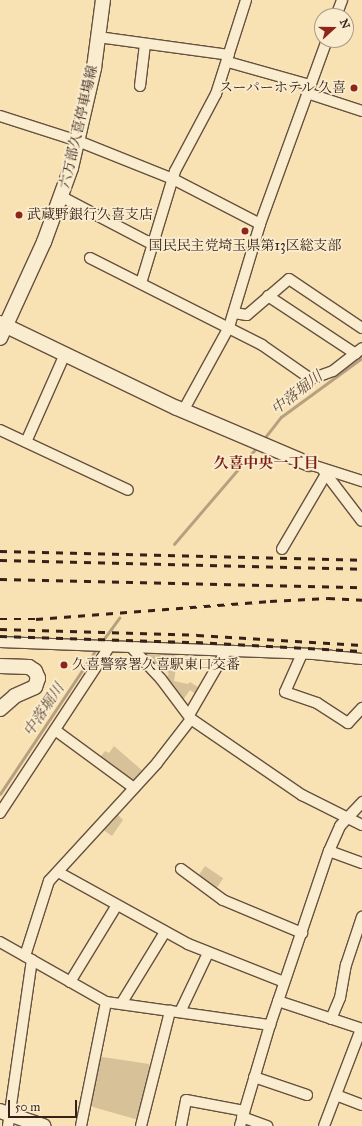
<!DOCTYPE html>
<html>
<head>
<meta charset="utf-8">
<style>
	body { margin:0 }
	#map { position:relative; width:362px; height:1126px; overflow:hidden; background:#f8e2b3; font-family:"IM FELL Great Primer","Noto Serif JP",serif }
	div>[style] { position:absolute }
	.green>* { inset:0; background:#d7c199; transform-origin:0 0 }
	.stream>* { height:2.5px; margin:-1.25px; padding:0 1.25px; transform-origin:1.25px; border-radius:1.25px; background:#b6a07f }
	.roads { filter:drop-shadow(1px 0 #665140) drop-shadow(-1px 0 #665140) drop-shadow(0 1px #665140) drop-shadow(0 -1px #665140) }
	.street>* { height:10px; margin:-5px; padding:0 5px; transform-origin:5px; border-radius:5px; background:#faecce }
	.secondary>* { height:14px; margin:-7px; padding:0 7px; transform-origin:7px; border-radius:7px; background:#faecce }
	.rail>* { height:2.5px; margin-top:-1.25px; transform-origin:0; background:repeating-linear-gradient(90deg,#352119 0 7px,transparent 0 14px) }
	.dots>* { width:11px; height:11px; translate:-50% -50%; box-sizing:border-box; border:2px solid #faecce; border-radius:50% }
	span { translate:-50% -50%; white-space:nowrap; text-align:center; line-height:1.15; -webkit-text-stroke:3.5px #faecce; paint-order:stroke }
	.poi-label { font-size:14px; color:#352119 }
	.right { translate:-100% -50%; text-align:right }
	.left { translate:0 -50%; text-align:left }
	.street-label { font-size:14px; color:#352119 }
	.water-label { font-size:15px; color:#624d3d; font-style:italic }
	.neighbourhood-label { font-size:15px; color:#7a1f14; font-weight:700 }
	.north { position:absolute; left:314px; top:8px; width:40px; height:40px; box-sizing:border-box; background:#faecce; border:1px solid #ab9b86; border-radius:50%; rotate:69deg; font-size:11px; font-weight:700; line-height:16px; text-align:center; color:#352119 }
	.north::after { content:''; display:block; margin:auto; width:14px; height:18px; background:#8f2418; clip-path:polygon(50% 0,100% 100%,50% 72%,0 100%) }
	.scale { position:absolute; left:8px; top:1100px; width:69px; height:18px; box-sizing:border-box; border:2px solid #352119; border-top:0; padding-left:5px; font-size:12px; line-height:14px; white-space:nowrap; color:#352119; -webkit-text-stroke:3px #faecce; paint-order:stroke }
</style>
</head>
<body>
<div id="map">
	<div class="green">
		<i style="clip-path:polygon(143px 653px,178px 655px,174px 681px,188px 684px,190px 682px,201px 689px,197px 695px,190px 690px,183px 700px,165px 679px,169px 674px,164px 669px,160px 672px)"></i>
		<i style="clip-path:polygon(114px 746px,145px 773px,134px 785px,98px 760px,105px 751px,109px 753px)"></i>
		<i style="clip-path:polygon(117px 814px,123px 820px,112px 836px,102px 829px,111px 818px)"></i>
		<i style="left:205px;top:866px;width:22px;height:14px;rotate:34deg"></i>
		<i style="clip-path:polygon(103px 1057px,149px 1064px,151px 1069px,139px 1117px,135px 1119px,93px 1107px,90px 1104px,99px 1058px)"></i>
	</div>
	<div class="stream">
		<i style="left:263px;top:440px;width:29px;rotate:-52deg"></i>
		<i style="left:281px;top:417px;width:100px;rotate:-36.1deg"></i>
		<i style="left:174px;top:544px;width:128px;rotate:-49.4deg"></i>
		<i style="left:101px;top:643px;width:31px;rotate:-54deg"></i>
		<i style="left:0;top:794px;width:175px;rotate:-56.4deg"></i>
	</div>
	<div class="roads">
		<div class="street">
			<i style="left:336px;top:16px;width:17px;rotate:-69deg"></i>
			<i style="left:98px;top:37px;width:132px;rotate:7.8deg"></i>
			<i style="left:228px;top:62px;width:85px;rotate:15.7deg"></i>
			<i style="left:140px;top:86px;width:42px;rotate:-83.2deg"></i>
			<i style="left:307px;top:93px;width:58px;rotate:18.1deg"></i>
			<i style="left:0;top:116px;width:82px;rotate:17.8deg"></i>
			<i style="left:78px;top:141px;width:102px;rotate:21.8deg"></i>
			<i style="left:173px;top:179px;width:98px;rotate:27.3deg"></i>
			<i style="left:62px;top:197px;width:102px;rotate:27.6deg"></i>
			<i style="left:90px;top:258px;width:193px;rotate:26.8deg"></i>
			<i style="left:262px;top:345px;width:60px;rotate:34.8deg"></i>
			<i style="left:311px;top:379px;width:23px;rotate:-20deg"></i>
			<i style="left:333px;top:371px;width:37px;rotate:-38deg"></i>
			<i style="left:141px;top:283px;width:117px;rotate:-73.1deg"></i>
			<i style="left:175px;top:171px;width:87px;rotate:-62deg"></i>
			<i style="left:216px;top:94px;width:99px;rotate:-72.3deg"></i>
			<i style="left:268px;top:296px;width:105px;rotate:33.4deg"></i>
			<i style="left:234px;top:313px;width:13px;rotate:9deg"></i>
			<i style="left:247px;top:315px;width:55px;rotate:-40.6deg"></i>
			<i style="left:289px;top:279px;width:88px;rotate:33.9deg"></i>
			<i style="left:183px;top:411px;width:96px;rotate:-61.3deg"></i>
			<i style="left:229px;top:327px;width:108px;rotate:-73.2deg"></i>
			<i style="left:260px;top:224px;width:196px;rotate:-70deg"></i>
			<i style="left:0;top:430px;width:141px;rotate:25.1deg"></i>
			<i style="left:26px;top:442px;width:96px;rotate:-66.1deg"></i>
			<i style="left:309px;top:464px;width:56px;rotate:17.8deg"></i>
			<i style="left:323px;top:470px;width:64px;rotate:52.6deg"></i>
			<i style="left:282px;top:549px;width:87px;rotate:-59.6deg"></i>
			<i style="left:0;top:642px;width:314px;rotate:2.2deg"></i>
			<i style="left:314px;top:654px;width:48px;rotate:5.9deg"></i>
			<i style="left:132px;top:648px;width:42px;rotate:46.9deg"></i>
			<i style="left:161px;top:679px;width:50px;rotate:53.1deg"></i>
			<i style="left:191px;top:719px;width:135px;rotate:34.4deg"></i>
			<i style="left:302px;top:795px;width:67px;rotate:26.6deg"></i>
			<i style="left:301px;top:656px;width:39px;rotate:114deg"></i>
			<i style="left:285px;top:692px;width:34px;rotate:19deg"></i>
			<i style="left:317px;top:703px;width:37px;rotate:33deg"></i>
			<i style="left:348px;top:723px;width:21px;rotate:-47deg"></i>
			<i style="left:189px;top:715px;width:72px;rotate:-59.9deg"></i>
			<i style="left:55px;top:730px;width:98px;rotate:36.3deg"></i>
			<i style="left:0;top:813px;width:199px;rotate:-56.7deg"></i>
			<i style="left:329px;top:851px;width:35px;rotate:20deg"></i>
			<i style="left:181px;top:869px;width:52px;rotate:36.4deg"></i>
			<i style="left:223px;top:900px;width:86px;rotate:22.7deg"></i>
			<i style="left:58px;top:872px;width:149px;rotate:29deg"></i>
			<i style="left:188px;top:944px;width:103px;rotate:21.6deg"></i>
			<i style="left:0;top:942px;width:122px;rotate:29.5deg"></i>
			<i style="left:106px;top:1002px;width:166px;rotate:8deg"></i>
			<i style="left:25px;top:956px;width:79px;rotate:-72.3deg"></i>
			<i style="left:49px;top:881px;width:160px;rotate:-47.5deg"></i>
			<i style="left:157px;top:763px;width:56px;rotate:-52.3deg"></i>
			<i style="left:70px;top:982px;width:90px;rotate:-58.6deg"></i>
			<i style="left:278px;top:1001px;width:89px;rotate:18.4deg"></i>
			<i style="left:121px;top:1004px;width:84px;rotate:-58.6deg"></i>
			<i style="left:180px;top:1012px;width:65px;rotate:-64.6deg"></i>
			<i style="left:331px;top:1019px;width:23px;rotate:-67deg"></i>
			<i style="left:340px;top:998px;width:34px;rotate:-80deg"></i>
			<i style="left:346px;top:965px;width:51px;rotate:-71.6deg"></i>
			<i style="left:254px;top:1077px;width:56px;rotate:18.8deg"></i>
			<i style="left:336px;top:1095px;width:28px;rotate:21deg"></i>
			<i style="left:242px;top:1117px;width:27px;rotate:20deg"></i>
			<i style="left:8px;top:1126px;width:168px;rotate:-81.8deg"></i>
			<i style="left:81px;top:1126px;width:126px;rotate:-78.6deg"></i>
			<i style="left:141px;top:1126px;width:119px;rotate:-75.8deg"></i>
			<i style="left:181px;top:1126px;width:26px;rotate:-79deg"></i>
			<i style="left:186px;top:1100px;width:59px;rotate:10.7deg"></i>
			<i style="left:240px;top:1126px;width:105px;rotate:-73.5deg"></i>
			<i style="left:270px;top:1025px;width:184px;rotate:-71.3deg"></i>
			<i style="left:329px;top:851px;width:27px;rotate:-66deg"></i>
			<i style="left:340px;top:826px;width:33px;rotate:-47deg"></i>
			<i style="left:324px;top:1126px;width:104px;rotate:-69.1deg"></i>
		</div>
		<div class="secondary">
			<i style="left:0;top:323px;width:196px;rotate:25.7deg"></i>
			<i style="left:177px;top:408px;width:143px;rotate:23deg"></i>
			<i style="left:0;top:338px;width:106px;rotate:-65.4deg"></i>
			<i style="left:44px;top:242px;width:79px;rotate:-70deg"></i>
			<i style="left:71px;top:168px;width:103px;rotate:-77deg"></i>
			<i style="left:94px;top:68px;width:69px;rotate:-82.5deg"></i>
			<i style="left:0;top:666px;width:29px;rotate:2deg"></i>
			<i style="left:29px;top:667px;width:7px;rotate:34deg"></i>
			<i style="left:35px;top:671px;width:8px;rotate:67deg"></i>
			<i style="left:38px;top:678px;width:9px;rotate:108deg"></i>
			<i style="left:35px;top:687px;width:22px;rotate:156deg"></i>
			<i style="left:15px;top:696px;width:20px;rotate:139deg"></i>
			<i style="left:0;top:1111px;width:46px;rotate:19.2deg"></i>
		</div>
	</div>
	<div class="rail">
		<i style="left:0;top:551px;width:362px;rotate:1.4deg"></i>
		<i style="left:0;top:560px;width:362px;rotate:1.4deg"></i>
		<i style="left:0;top:579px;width:362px;rotate:1.3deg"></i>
		<i style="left:0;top:619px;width:36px"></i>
		<i style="left:36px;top:619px;width:235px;rotate:-4.4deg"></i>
		<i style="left:270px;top:601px;width:58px;rotate:-3deg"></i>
		<i style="left:328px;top:598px;width:34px;rotate:3deg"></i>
		<i style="left:0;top:629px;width:197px;rotate:1.7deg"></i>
		<i style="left:197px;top:635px;width:165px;rotate:3.5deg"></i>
		<i style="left:0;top:636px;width:196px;rotate:1.8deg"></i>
		<i style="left:196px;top:642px;width:166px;rotate:3.1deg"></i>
	</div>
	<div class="dots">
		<i style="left:354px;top:88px;background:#8f2418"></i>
		<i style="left:19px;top:215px;background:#8f2418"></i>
		<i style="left:245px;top:231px;background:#8f2418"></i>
		<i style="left:64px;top:665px;background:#8f2418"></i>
	</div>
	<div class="poi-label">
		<span class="right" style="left:346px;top:88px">スーパーホテル 久喜</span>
		<span class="left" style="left:27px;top:215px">武蔵野銀行久喜支店</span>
		<span style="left:245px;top:246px">国民民主党埼玉県第13区総支部</span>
		<span class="left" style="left:72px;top:665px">久喜警察署久喜駅東口交番</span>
	</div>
	<div class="street-label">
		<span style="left:79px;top:127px;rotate:-77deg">六万部久喜停車場線</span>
	</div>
	<div class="water-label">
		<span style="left:297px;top:393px;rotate:-38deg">中落堀川</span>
		<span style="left:44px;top:710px;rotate:-56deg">中落堀川</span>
	</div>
	<div class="neighbourhood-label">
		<span style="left:266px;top:464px">久喜中央一丁目</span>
	</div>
	<div class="north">N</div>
	<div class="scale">50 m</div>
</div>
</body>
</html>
